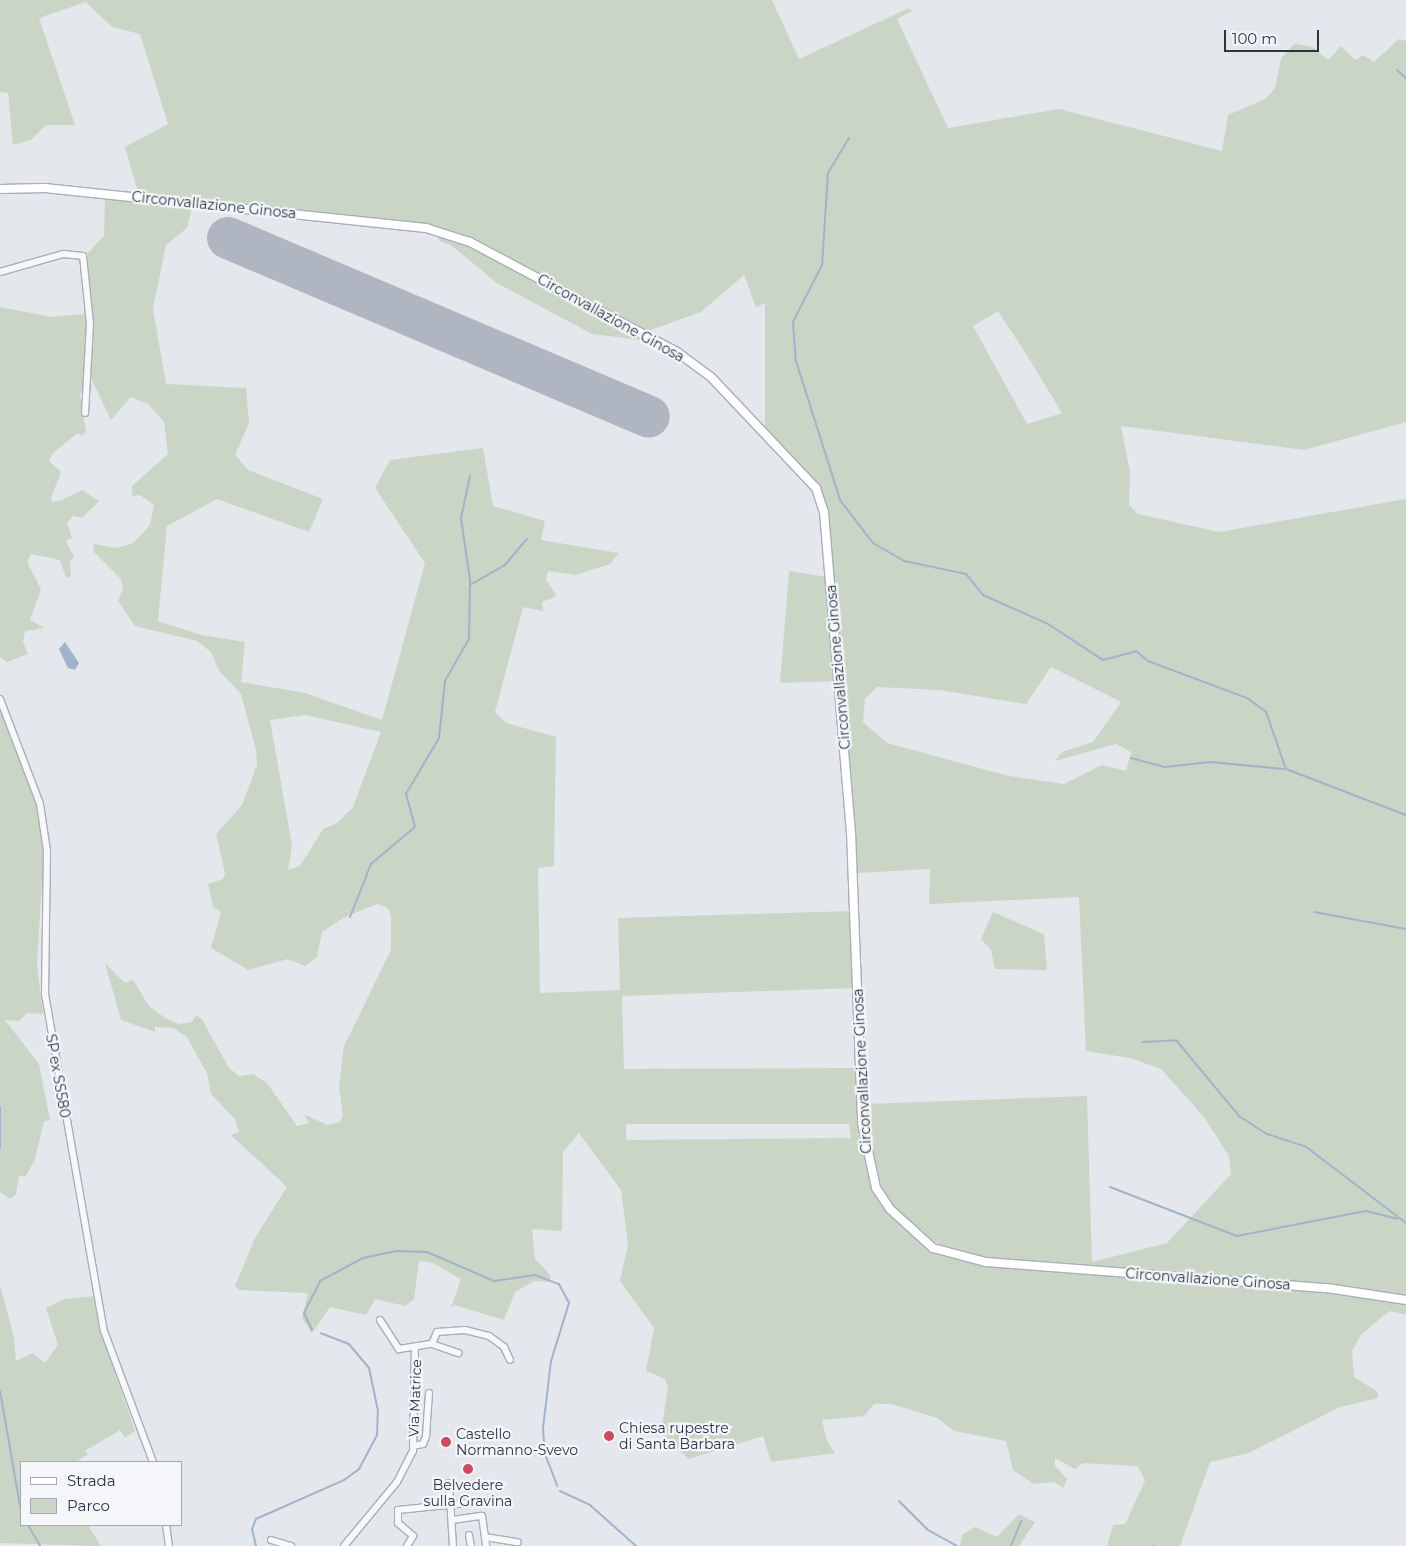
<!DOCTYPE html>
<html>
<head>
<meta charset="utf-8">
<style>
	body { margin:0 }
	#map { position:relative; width:1406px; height:1546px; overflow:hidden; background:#e4e7ec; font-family:Montserrat,sans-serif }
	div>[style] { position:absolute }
	.green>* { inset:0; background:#c9d6c5 }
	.water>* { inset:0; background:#9fb4cc }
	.stream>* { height:2px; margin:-1px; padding:0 1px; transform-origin:1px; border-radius:1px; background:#9fb4cc }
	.runway>* { height:42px; margin:-21px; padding:0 21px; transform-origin:21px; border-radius:21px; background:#b0b6c1 }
	.roads { filter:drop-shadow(1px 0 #a9aeb7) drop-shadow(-1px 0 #a9aeb7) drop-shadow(0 1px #a9aeb7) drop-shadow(0 -1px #a9aeb7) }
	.minor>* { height:6px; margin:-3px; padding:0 3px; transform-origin:3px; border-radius:3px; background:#f7f8fa }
	.major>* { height:8px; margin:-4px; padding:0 4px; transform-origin:4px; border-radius:4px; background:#fff }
	.dots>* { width:14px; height:14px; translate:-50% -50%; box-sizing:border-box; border:2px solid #f4f6f9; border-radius:50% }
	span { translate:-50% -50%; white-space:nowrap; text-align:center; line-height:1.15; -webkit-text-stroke:4.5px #f4f6f9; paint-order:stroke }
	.street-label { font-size:14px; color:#2b3445 }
	.poi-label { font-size:14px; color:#2b3445 }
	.left { translate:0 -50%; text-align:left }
	.legend { position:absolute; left:20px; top:1461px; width:162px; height:65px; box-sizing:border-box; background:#f4f6f9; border:1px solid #a4a8b1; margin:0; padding:6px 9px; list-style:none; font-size:15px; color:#2b3445 }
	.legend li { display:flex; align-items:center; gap:10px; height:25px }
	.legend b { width:25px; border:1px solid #a4a8b1 }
	.scale { position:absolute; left:1224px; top:30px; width:95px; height:22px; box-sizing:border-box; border:2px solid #2b3445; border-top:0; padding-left:6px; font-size:15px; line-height:18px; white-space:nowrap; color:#2b3445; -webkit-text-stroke:4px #f4f6f9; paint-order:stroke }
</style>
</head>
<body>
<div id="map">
	<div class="green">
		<i style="clip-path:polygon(evenodd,0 0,772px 0,799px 59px,909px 8px,912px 11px,897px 19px,948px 128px,1059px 109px,1222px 151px,1228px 115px,1265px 99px,1275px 88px,1281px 59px,1289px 49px,1295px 44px,1313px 47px,1328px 60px,1341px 46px,1355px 60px,1363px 55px,1374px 62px,1399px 39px,1406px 41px,1406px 422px,1304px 450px,1121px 426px,1130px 472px,1129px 505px,1138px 514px,1219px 532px,1406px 499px,1406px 1300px,1364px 1289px,994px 1259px,949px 1250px,911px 1227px,885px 1195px,870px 1157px,866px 1104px,1087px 1096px,1092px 1262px,1167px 1243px,1231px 1174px,1229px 1156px,1204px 1117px,1161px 1069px,1130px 1058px,1086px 1051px,1079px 897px,929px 904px,930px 869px,856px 873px,828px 514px,821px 492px,765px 430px,765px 303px,756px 307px,744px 275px,701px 312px,645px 332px,455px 234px,139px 196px,125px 147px,168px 124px,140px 34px,112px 27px,86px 2px,39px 18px,75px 125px,46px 125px,31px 140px,13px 145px,8px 93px,0 92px,0 0,998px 311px,1023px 349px,1062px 413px,1027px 424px,973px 326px,998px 311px,0 0,1051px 667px,1121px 702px,1093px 742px,1062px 752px,1055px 761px,1116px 744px,1131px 752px,1126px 771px,1102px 765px,1064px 784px,1009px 776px,887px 743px,863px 722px,865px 699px,877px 687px,939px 690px,1026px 704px,1051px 667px)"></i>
		<i style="clip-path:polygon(evenodd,105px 198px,192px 207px,187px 228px,166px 245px,153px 309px,166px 384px,246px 388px,249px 423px,235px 455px,248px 470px,323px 499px,309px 532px,217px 499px,167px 526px,158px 621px,201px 635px,245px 642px,241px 682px,305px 693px,382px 720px,425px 563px,375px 488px,390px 460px,483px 448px,493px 506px,545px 521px,541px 540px,619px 553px,610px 564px,576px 575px,548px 571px,546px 580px,557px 596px,542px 602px,543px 611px,523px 607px,495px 712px,506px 723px,556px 737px,554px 866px,538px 868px,540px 993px,620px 990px,618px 918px,851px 911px,854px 988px,622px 996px,624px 1069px,857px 1068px,861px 1145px,874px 1188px,910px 1234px,957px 1260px,1329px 1292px,1406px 1305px,1406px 1315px,1390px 1311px,1382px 1317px,1361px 1335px,1352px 1351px,1354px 1377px,1378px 1392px,1378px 1398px,1340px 1407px,1249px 1453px,1210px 1462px,1180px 1546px,1107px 1546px,1113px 1525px,1125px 1524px,1145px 1481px,1138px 1466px,1083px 1463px,1075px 1469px,1055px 1458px,1055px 1466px,1067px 1479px,1063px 1488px,1054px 1482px,1034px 1484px,1013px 1470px,1006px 1441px,954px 1431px,937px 1418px,892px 1404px,874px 1404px,864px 1416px,822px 1420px,827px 1441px,835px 1453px,771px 1462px,763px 1436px,689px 1459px,661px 1433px,668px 1388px,665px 1379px,646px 1371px,654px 1328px,620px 1281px,628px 1244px,621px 1190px,579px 1133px,563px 1152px,562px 1231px,532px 1229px,535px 1259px,551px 1276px,549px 1282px,534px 1281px,515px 1292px,504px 1320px,455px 1305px,451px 1308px,461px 1279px,433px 1263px,419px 1261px,414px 1299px,405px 1306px,375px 1299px,366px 1315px,330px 1307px,312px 1333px,302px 1318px,308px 1293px,239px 1290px,235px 1286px,255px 1238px,287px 1187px,231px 1135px,239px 1132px,235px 1119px,211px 1094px,207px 1073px,186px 1036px,173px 1028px,155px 1027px,155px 1032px,121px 1020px,105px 963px,125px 983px,133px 980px,149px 1006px,165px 1018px,179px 1024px,192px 1022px,196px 1015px,202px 1019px,229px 1068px,239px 1076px,253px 1074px,267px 1083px,297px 1126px,309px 1123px,304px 1114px,327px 1125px,340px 1122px,343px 1116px,339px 1087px,344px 1046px,391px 950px,391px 916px,388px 908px,377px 904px,343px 918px,322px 932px,317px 957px,305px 966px,288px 959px,248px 970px,211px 948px,221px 912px,213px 907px,208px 884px,223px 879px,225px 873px,216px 834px,242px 805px,257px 765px,256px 750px,241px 694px,219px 671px,211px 652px,197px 641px,135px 626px,118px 601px,123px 589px,121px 579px,93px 551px,94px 544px,117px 548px,133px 543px,150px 525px,154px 505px,140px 495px,132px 496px,132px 486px,168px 454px,164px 422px,148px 404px,131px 397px,111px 420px,90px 376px,80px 395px,86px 432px,82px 436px,78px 433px,53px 453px,49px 461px,61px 472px,51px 498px,52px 502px,60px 501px,82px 490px,99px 501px,82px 518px,73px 516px,67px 523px,72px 538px,66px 541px,74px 557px,70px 561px,71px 576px,66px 578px,60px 560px,31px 554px,27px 562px,41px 589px,30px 620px,44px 628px,25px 631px,23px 642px,28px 654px,7px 662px,0 657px,0 307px,51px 317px,84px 314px,88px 253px,104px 236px,105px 198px,305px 715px,381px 732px,353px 807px,336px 824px,323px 829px,300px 866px,288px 870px,292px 845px,270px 720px,305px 715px,105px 198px,626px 1124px,849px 1124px,851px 1138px,626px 1140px,626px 1124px)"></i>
		<i style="clip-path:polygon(439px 235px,465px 244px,649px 341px,592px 334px,497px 283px,452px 246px,438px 240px)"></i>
		<i style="clip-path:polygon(789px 571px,827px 577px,836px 681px,780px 683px)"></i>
		<i style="clip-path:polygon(0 710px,34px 785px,44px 846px,37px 965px,43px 1014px,27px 1013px,19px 1021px,5px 1020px,39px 1064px,50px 1120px,44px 1121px,35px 1159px,26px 1176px,19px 1176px,16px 1194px,10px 1199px,0 1192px)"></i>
		<i style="clip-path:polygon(993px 912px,1044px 934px,1047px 970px,995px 969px,991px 950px,981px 939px)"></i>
		<i style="clip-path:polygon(0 1285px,14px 1337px,16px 1361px,33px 1353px,45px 1363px,58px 1345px,46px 1308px,65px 1299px,96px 1296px,109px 1356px,135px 1431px,125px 1438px,120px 1430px,85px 1451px,88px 1454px,76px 1462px,21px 1462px,21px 1525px,88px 1525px,101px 1546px,0 1543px)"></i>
		<i style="clip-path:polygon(1019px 1514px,1035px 1522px,1019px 1546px,960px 1546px,962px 1535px,975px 1527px,997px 1537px)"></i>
	</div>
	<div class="water">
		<i style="clip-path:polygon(65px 642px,79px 663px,75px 670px,68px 668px,59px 649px)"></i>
	</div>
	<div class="stream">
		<i style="left:1397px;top:70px;width:12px;rotate:42deg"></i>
		<i style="left:849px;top:138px;width:41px;rotate:121deg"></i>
		<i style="left:828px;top:173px;width:92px;rotate:93.7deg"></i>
		<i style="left:822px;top:265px;width:64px;rotate:117deg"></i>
		<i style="left:793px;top:322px;width:39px;rotate:86deg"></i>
		<i style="left:796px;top:361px;width:146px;rotate:72.4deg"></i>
		<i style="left:840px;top:500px;width:54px;rotate:52.5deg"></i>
		<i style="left:873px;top:543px;width:36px;rotate:30deg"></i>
		<i style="left:904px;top:561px;width:63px;rotate:11.8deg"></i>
		<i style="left:966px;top:574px;width:27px;rotate:51deg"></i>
		<i style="left:983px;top:595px;width:71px;rotate:24deg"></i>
		<i style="left:1048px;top:624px;width:66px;rotate:33.2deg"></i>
		<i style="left:1103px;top:660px;width:34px;rotate:-15deg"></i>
		<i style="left:1136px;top:651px;width:16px;rotate:40deg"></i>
		<i style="left:1148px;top:661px;width:106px;rotate:20.5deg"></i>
		<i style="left:1247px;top:698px;width:24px;rotate:36deg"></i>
		<i style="left:1266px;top:712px;width:60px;rotate:70.7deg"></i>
		<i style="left:1286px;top:769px;width:129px;rotate:21deg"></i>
		<i style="left:470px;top:585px;width:40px;rotate:-29.7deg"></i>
		<i style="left:505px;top:565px;width:34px;rotate:-50deg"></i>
		<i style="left:1131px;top:758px;width:34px;rotate:15deg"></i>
		<i style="left:1164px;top:767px;width:47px;rotate:-6.1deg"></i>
		<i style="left:1211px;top:762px;width:73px;rotate:5.5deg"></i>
		<i style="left:1314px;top:912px;width:94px;rotate:10.5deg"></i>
		<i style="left:350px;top:917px;width:57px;rotate:-68.4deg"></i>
		<i style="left:371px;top:864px;width:57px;rotate:-40.1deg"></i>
		<i style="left:415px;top:827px;width:34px;rotate:-105deg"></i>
		<i style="left:406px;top:794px;width:65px;rotate:-59.5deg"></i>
		<i style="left:439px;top:738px;width:57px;rotate:-84deg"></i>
		<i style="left:445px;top:681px;width:48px;rotate:-60.3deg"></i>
		<i style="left:469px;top:639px;width:59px;rotate:-89deg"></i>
		<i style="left:470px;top:580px;width:63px;rotate:-98.3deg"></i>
		<i style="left:461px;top:518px;width:43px;rotate:-77.9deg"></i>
		<i style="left:1143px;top:1042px;width:33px;rotate:-3deg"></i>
		<i style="left:1176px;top:1040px;width:99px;rotate:50.3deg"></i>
		<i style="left:1239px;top:1116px;width:33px;rotate:33deg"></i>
		<i style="left:1267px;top:1134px;width:40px;rotate:18deg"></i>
		<i style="left:1305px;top:1146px;width:127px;rotate:37.3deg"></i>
		<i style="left:0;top:1107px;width:41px;rotate:90deg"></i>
		<i style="left:1110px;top:1187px;width:136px;rotate:21.1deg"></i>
		<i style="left:1237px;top:1236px;width:131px;rotate:-11deg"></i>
		<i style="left:1366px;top:1211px;width:32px;rotate:14deg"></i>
		<i style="left:312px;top:1330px;width:19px;rotate:-115deg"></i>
		<i style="left:304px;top:1313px;width:36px;rotate:-63deg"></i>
		<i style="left:320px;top:1281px;width:49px;rotate:-28.1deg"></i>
		<i style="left:363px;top:1258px;width:34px;rotate:-12deg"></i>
		<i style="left:396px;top:1251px;width:31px;rotate:2deg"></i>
		<i style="left:427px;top:1252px;width:73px;rotate:23.4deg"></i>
		<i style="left:494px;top:1281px;width:41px;rotate:-8.3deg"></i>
		<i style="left:535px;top:1275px;width:26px;rotate:21deg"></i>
		<i style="left:559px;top:1284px;width:21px;rotate:62deg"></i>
		<i style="left:569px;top:1303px;width:61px;rotate:107.2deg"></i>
		<i style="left:551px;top:1361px;width:67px;rotate:96.8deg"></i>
		<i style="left:543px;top:1428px;width:26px;rotate:86deg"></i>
		<i style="left:545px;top:1454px;width:34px;rotate:69deg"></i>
		<i style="left:0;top:1391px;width:122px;rotate:80.1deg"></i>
		<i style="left:560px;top:1491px;width:33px;rotate:25deg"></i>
		<i style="left:590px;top:1505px;width:62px;rotate:41.7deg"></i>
		<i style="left:899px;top:1501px;width:41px;rotate:45deg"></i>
		<i style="left:928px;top:1530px;width:33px;rotate:29deg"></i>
		<i style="left:28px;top:1525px;width:24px;rotate:60deg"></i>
		<i style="left:256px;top:1546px;width:17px;rotate:-103deg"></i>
		<i style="left:252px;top:1529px;width:11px;rotate:-68deg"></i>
		<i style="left:256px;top:1519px;width:96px;rotate:-23.9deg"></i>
		<i style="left:344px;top:1480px;width:19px;rotate:-36deg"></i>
		<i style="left:359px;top:1469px;width:38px;rotate:-62deg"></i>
		<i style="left:377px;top:1435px;width:24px;rotate:-88deg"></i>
		<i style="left:378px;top:1411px;width:44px;rotate:-101.8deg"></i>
		<i style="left:369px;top:1368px;width:31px;rotate:-130deg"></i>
		<i style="left:349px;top:1344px;width:30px;rotate:-159deg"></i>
		<i style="left:1011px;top:1546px;width:27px;rotate:-68deg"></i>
		<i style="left:1153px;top:1546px;width:1px"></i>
	</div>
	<div class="runway">
		<i style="left:228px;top:238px;width:457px;rotate:23deg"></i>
	</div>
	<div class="roads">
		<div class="minor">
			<i style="left:0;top:272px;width:66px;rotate:-15.9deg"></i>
			<i style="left:63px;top:254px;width:20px;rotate:6deg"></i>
			<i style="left:83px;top:256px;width:68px;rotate:84.1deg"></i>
			<i style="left:90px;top:324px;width:89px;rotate:93.2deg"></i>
			<i style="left:0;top:699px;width:112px;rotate:69.1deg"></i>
			<i style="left:40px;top:804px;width:48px;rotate:81.5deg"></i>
			<i style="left:47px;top:851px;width:143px;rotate:90.8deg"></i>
			<i style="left:45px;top:994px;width:342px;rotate:80.1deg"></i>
			<i style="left:104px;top:1331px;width:140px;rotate:69.5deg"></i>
			<i style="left:380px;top:1320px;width:35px;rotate:57deg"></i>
			<i style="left:399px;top:1349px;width:33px;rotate:-9deg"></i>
			<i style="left:432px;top:1344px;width:28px;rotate:19deg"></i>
			<i style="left:432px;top:1344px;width:13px;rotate:-67deg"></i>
			<i style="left:437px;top:1332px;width:28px;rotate:-4deg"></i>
			<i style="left:465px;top:1330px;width:25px;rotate:14deg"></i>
			<i style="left:489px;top:1336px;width:19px;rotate:36deg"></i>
			<i style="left:504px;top:1347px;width:14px;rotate:65deg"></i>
			<i style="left:413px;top:1446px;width:10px;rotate:-11deg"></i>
			<i style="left:423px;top:1444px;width:9px;rotate:-69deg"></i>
			<i style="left:426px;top:1436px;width:43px;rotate:-86deg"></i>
			<i style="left:449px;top:1483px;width:63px;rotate:86.4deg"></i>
			<i style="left:452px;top:1520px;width:30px;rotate:-8deg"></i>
			<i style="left:482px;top:1516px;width:30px;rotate:82deg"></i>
			<i style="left:166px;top:1525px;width:21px;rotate:82deg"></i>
			<i style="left:469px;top:1535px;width:11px;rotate:80deg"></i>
			<i style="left:485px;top:1537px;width:33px;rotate:9deg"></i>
			<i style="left:271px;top:1540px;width:21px;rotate:17deg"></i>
			<i style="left:344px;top:1546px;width:83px;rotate:-50.4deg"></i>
			<i style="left:397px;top:1482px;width:35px;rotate:-63deg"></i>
			<i style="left:413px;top:1451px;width:104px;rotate:-88.9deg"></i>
			<i style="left:407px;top:1546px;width:12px;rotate:-59deg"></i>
			<i style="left:413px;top:1536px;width:20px;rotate:-139deg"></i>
			<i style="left:398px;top:1523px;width:13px;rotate:-90deg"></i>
			<i style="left:398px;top:1510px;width:69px;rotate:-5.8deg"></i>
		</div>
		<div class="major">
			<i style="left:0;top:189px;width:45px;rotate:-1.3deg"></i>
			<i style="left:45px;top:188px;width:383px;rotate:6deg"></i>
			<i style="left:426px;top:228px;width:46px;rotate:17.7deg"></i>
			<i style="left:470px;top:242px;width:234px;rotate:28deg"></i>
			<i style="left:677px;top:352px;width:42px;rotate:36.3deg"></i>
			<i style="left:711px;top:377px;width:153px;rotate:46.6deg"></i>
			<i style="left:816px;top:488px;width:25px;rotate:72deg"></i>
			<i style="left:824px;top:512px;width:321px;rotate:85.2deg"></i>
			<i style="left:851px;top:832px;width:291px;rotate:87.8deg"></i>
			<i style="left:862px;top:1123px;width:66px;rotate:77.8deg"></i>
			<i style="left:876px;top:1188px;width:25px;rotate:56deg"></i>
			<i style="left:890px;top:1209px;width:58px;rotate:42.2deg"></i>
			<i style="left:933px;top:1248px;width:55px;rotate:14.8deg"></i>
			<i style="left:986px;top:1262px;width:342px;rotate:4.4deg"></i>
			<i style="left:1327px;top:1288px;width:80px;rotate:8.6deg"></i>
		</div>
	</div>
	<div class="dots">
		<i style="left:609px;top:1436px;background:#d1495b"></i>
		<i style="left:446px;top:1442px;background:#d1495b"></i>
		<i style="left:468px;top:1469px;background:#d1495b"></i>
	</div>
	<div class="street-label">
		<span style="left:214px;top:205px;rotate:6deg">Circonvallazione Ginosa</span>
		<span style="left:611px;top:318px;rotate:29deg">Circonvallazione Ginosa</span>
		<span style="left:838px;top:667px;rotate:-95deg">Circonvallazione Ginosa</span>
		<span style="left:862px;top:1071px;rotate:-93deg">Circonvallazione Ginosa</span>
		<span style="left:58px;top:1076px;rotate:80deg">SP ex SS580</span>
		<span style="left:1208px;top:1279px;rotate:4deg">Circonvallazione Ginosa</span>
		<span style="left:415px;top:1398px;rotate:-88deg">Via Matrice</span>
	</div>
	<div class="poi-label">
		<span class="left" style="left:619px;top:1436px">Chiesa rupestre<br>di Santa Barbara</span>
		<span class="left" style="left:456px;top:1442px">Castello<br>Normanno-Svevo</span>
		<span style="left:468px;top:1493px">Belvedere<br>sulla Gravina</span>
	</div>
	<ul class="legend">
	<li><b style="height:6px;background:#fff"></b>Strada</li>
	<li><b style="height:14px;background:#c9d6c5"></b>Parco</li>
	</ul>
	<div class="scale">100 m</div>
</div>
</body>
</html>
